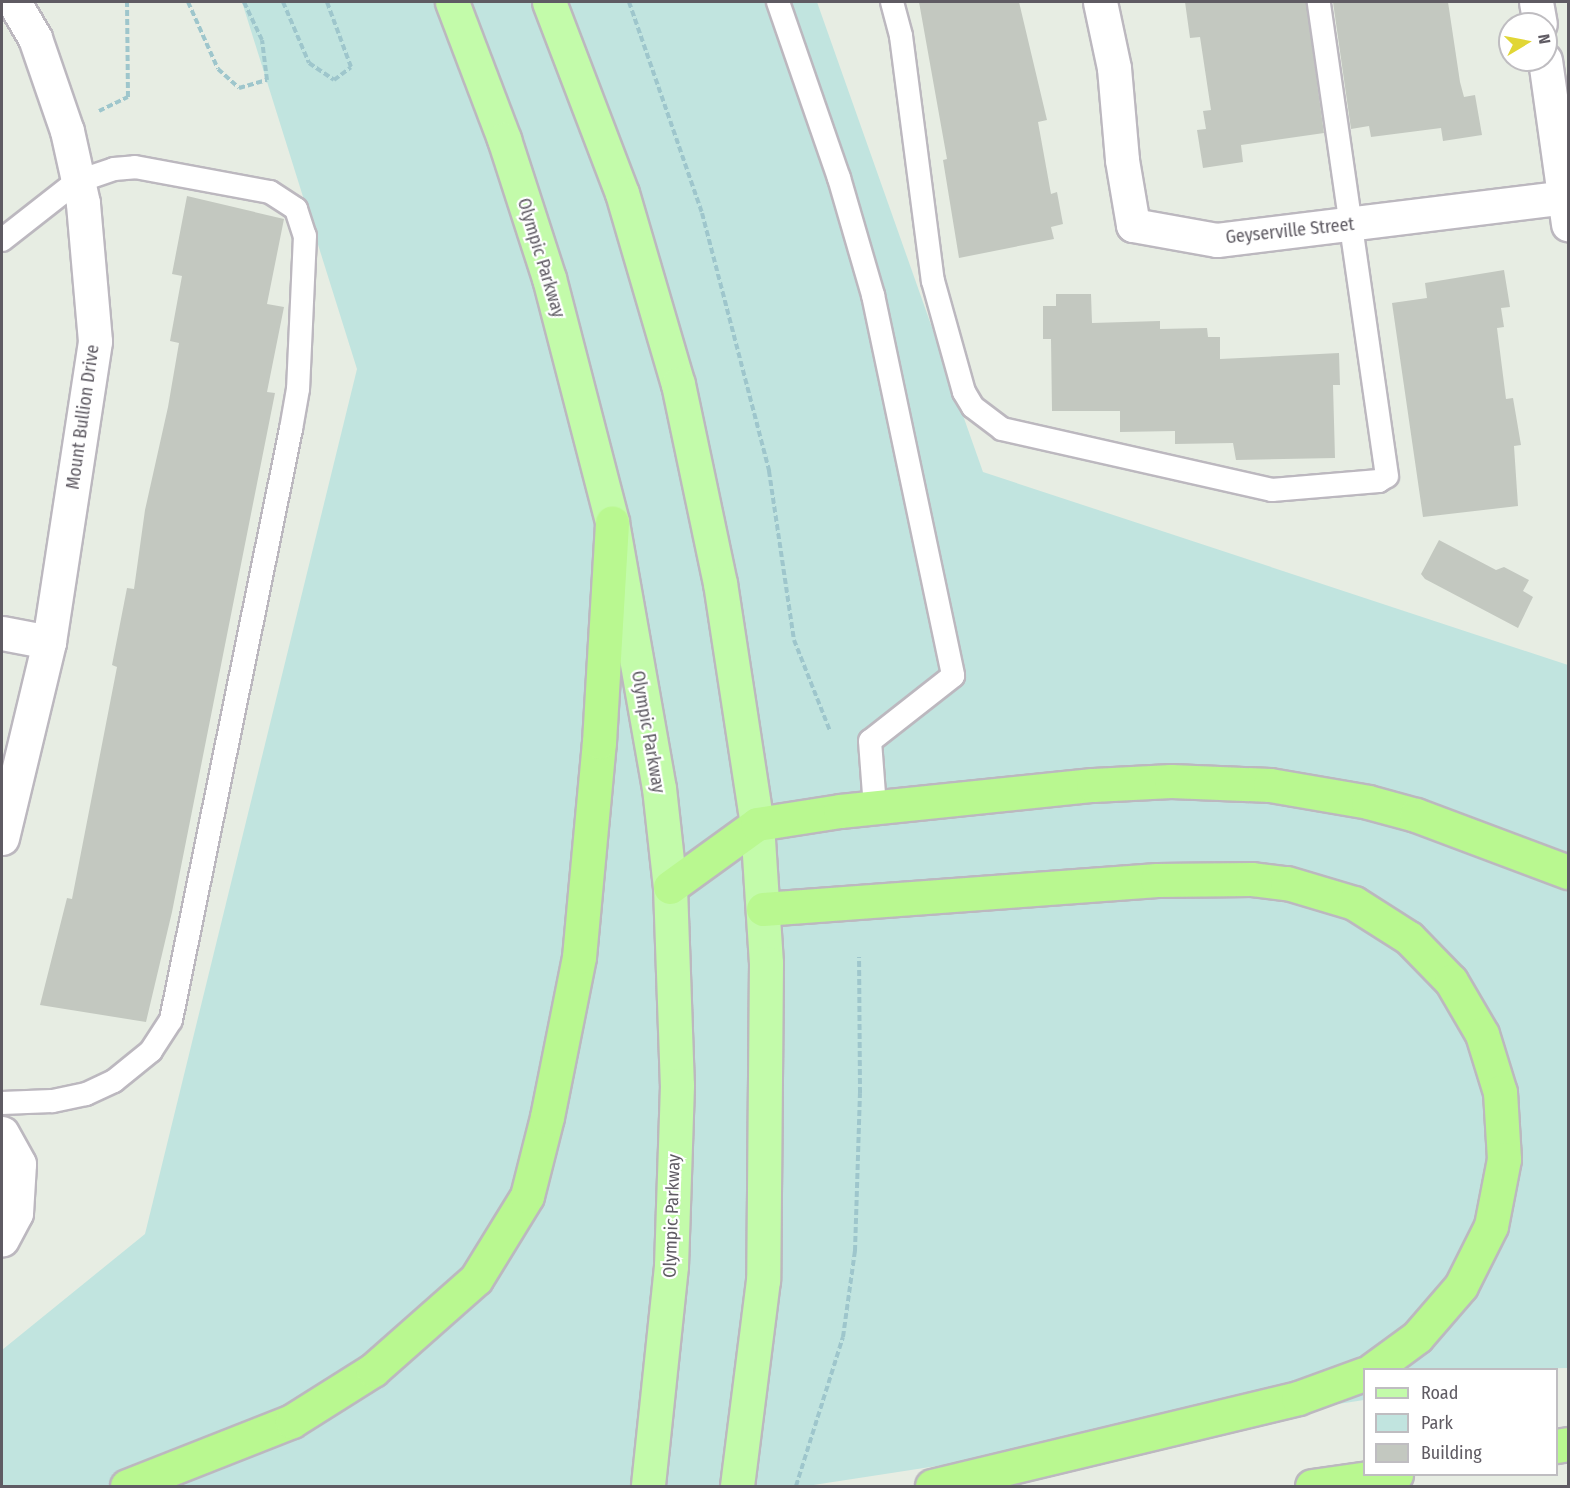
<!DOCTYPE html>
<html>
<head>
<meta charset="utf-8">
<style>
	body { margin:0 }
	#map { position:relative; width:1570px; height:1488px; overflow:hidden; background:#e7ede3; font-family:"Fira Sans Condensed",sans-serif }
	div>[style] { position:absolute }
	.green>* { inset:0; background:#c1e4df }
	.building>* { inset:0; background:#c3c8c0 }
	.path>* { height:4px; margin-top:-2px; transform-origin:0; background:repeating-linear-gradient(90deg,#9ec6cc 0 6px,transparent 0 9px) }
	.roads { filter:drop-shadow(2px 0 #bcb8bf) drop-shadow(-2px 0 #bcb8bf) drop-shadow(0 2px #bcb8bf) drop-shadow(0 -2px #bcb8bf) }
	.service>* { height:22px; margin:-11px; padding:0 11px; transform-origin:11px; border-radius:11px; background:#fff }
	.minor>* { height:33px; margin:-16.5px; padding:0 16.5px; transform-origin:16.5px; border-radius:16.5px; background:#fff }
	.primary>* { height:33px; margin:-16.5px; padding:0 16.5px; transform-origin:16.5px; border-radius:16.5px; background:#c3fbaa }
	.motorway>* { height:33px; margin:-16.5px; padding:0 16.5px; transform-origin:16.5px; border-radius:16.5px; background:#b9f890 }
	span { translate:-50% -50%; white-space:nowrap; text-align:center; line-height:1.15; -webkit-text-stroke:4.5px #fff; paint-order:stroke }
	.street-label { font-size:18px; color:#5f5b63 }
	.frame { position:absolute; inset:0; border:3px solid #5f5b63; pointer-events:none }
	.legend { position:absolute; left:1363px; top:1368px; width:195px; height:108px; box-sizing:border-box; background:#fff; border:2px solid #bfbdc1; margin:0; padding:8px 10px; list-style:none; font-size:18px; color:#5f5b63 }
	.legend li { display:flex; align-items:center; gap:12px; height:30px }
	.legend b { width:30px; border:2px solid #bfbdc1 }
	.north { position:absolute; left:1498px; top:12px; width:60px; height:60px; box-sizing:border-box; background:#fff; border:2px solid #bfbdc1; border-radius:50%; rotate:80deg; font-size:16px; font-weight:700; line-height:24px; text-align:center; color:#5f5b63 }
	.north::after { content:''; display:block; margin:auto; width:21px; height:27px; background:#e1d635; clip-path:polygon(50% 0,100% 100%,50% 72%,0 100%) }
</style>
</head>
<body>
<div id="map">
	<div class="green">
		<i style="clip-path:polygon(242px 2px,817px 2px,983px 472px,1568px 665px,1568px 1368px,1364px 1370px,1364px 1400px,807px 1486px,2px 1486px,2px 1350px,145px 1234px,357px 369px)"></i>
	</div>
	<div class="building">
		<i style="clip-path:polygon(919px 2px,1019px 2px,1047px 120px,1038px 122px,1051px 194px,1057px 192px,1063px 224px,1051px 227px,1054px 239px,959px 258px,943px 160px,947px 159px)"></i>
		<i style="clip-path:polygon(1185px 2px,1306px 2px,1324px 133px,1241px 145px,1243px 162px,1203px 168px,1197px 130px,1206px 129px,1203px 111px,1211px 110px,1200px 37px,1190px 38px)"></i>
		<i style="clip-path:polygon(1333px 2px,1448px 2px,1460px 82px,1464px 97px,1475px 95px,1482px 135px,1443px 141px,1441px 128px,1371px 137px,1369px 126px,1351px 129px)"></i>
		<i style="clip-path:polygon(187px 196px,284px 219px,267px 304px,284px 307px,267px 392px,275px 393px,172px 912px,146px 1022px,40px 1005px,67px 898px,72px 899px,117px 667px,112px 665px,127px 588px,134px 589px,145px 510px,168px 407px,179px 343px,170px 341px,182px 276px,172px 274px)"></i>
		<i style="clip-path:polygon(1504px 270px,1510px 307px,1501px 308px,1504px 327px,1497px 328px,1506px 399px,1513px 398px,1521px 445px,1514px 446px,1518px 506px,1423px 517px,1392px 303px,1427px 298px,1425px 283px)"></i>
		<i style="clip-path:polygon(1056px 294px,1091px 294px,1092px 323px,1160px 321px,1160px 329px,1207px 328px,1208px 337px,1220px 337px,1220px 359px,1339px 353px,1340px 385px,1333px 385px,1335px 458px,1236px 460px,1233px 443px,1175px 444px,1175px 431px,1120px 432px,1120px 411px,1052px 411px,1051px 339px,1043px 339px,1043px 306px,1056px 306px)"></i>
		<i style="clip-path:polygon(1439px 540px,1496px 570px,1504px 567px,1529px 580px,1523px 591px,1533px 597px,1518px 628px,1425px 579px,1421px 574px)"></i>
	</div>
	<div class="path">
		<i style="left:188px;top:2px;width:73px;rotate:65.9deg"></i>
		<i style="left:218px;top:69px;width:28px;rotate:42deg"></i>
		<i style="left:239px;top:88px;width:29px;rotate:-16deg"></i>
		<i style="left:267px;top:80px;width:40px;rotate:-97.1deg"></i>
		<i style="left:262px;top:40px;width:42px;rotate:-115.3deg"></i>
		<i style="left:283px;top:2px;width:66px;rotate:66.9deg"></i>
		<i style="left:309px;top:63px;width:30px;rotate:34deg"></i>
		<i style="left:334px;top:80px;width:21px;rotate:-37deg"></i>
		<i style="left:351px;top:67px;width:69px;rotate:-110.3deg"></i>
		<i style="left:629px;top:2px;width:223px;rotate:70.9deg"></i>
		<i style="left:702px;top:213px;width:267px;rotate:75.4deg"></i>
		<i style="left:769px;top:471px;width:171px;rotate:81.6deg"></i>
		<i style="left:794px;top:640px;width:98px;rotate:68.4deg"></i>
		<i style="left:99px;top:111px;width:32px;rotate:-26deg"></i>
		<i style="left:128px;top:97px;width:95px;rotate:-90.6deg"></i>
		<i style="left:796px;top:1486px;width:156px;rotate:-72.5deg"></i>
		<i style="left:843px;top:1337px;width:87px;rotate:-82.1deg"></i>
		<i style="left:855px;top:1251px;width:158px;rotate:-88.2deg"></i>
		<i style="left:860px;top:1093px;width:136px;rotate:-90.4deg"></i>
	</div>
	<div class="roads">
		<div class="service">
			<i style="left:778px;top:2px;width:186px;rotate:70.9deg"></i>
			<i style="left:839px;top:178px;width:122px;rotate:73.8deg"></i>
			<i style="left:873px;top:295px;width:389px;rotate:78.1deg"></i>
			<i style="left:953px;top:676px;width:105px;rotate:141.9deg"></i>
			<i style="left:870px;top:741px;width:67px;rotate:85.7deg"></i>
			<i style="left:892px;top:2px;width:35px;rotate:75deg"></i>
			<i style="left:901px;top:36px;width:247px;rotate:82.6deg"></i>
			<i style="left:933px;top:281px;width:115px;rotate:74.4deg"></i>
			<i style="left:964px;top:392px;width:17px;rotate:59deg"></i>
			<i style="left:973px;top:407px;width:36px;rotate:37deg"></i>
			<i style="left:1002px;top:429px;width:277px;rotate:12.7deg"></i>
			<i style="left:1272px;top:490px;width:107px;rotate:-4.8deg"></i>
			<i style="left:1379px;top:481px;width:9px;rotate:-32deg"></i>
			<i style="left:1387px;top:476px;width:479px;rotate:-98.2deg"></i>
			<i style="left:2px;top:240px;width:94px;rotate:-38.1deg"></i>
			<i style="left:76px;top:182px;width:40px;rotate:-18.9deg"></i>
			<i style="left:114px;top:169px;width:21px;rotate:-5deg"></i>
			<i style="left:135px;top:167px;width:137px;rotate:10.5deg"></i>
			<i style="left:270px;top:192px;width:31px;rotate:33deg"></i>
			<i style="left:296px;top:209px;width:28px;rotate:72deg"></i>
			<i style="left:305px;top:236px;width:153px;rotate:92.6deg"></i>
			<i style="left:298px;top:389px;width:41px;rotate:99.9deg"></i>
			<i style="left:291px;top:429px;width:603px;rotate:101.48deg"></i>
			<i style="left:171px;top:1020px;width:37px;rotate:123deg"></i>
			<i style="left:151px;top:1051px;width:48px;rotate:141deg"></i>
			<i style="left:114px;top:1081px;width:31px;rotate:155deg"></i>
			<i style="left:86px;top:1094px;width:35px;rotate:168deg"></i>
			<i style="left:52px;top:1101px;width:50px;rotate:177.7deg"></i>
		</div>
		<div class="minor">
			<i style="left:1100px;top:2px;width:67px;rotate:78deg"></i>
			<i style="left:1114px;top:68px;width:92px;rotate:85deg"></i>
			<i style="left:1122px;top:160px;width:66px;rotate:80.4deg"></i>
			<i style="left:1133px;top:225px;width:85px;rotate:10.1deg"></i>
			<i style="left:1217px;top:240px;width:351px;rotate:-7deg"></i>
			<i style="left:1536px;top:2px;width:22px;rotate:80deg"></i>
			<i style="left:1545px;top:60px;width:166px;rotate:82deg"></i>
			<i style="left:2px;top:633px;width:48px;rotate:10.8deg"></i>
			<i style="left:2px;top:838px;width:202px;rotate:-76.5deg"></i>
			<i style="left:49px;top:642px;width:304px;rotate:-81.3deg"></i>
			<i style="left:95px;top:341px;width:139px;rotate:-95deg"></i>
			<i style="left:83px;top:203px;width:74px;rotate:-102.5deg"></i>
			<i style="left:67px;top:131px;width:98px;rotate:-109deg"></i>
			<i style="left:35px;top:38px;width:42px;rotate:-120.3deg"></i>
			<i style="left:2px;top:1133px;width:35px;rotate:61deg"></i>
			<i style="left:19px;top:1164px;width:49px;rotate:93.5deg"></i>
			<i style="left:16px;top:1213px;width:30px;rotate:118deg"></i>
		</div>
		<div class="primary">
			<i style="left:452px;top:2px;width:147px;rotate:69.2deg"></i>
			<i style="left:504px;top:139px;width:146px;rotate:72.1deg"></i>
			<i style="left:549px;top:278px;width:252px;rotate:75.5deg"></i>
			<i style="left:612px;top:522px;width:270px;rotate:80deg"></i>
			<i style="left:659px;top:788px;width:100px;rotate:83.7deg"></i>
			<i style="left:670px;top:887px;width:198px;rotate:88deg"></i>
			<i style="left:677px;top:1085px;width:181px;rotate:91.9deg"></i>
			<i style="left:671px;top:1266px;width:221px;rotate:96deg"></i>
			<i style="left:549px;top:2px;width:204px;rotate:69.1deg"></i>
			<i style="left:622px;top:193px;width:199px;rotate:73.7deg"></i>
			<i style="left:678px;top:384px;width:203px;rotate:78.1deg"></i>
			<i style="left:720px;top:583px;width:244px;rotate:81.3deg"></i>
			<i style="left:757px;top:824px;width:139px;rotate:86.3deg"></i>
			<i style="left:766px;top:963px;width:317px;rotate:90.5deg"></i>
			<i style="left:763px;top:1280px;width:208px;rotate:97.2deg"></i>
		</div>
		<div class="motorway">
			<i style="left:670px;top:887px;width:107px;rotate:-35.9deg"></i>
			<i style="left:757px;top:824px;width:84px;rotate:-8.9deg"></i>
			<i style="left:840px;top:811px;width:254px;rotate:-5.9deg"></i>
			<i style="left:1093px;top:785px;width:78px;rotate:-2.9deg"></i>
			<i style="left:1171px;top:781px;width:99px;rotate:2.3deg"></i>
			<i style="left:1270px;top:785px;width:99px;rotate:9.8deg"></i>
			<i style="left:1368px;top:802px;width:50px;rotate:15.2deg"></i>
			<i style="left:1416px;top:815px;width:162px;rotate:20.6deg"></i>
			<i style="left:763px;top:909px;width:395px;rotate:-4.2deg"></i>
			<i style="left:1157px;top:880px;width:95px;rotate:-0.6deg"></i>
			<i style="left:1252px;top:879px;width:35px;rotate:7deg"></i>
			<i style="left:1287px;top:883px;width:70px;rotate:16.6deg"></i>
			<i style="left:1354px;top:903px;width:65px;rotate:32.5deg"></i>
			<i style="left:1409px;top:938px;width:60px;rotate:45.7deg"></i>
			<i style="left:1451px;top:981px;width:61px;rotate:59.7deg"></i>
			<i style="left:1482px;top:1034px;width:61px;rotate:72.8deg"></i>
			<i style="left:1500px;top:1092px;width:67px;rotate:86.6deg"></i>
			<i style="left:1504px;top:1159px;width:68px;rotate:101deg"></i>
			<i style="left:1491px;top:1226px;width:67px;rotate:116.6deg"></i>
			<i style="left:1461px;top:1286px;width:67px;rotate:130.8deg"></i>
			<i style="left:1417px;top:1337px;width:56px;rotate:143.7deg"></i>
			<i style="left:1556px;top:1446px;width:12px;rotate:-9deg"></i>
			<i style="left:127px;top:1486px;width:177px;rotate:-21.5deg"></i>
			<i style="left:292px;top:1421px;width:96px;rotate:-32.2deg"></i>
			<i style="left:373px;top:1370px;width:137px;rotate:-41.5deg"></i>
			<i style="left:476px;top:1279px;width:97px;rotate:-58.4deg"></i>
			<i style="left:527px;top:1196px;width:81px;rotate:-75.8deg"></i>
			<i style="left:547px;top:1117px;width:163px;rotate:-78.7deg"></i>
			<i style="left:579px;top:957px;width:216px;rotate:-84.7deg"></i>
			<i style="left:599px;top:742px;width:220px;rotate:-86.6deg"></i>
			<i style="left:932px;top:1486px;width:376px;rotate:-13.5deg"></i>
			<i style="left:1298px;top:1398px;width:70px;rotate:-20deg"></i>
			<i style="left:1312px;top:1486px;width:85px;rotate:-8.1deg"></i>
		</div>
	</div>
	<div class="street-label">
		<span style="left:1290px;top:231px;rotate:-6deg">Geyserville Street</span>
		<span style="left:541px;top:258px;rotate:73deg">Olympic Parkway</span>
		<span style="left:83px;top:417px;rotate:-82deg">Mount Bullion Drive</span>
		<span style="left:648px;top:732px;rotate:80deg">Olympic Parkway</span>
		<span style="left:672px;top:1216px;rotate:-88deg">Olympic Parkway</span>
	</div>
	<div class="frame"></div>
	<ul class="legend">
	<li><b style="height:8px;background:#c3fbaa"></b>Road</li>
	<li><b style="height:16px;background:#c1e4df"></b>Park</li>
	<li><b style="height:16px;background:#c3c8c0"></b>Building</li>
	</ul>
	<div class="north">N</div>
</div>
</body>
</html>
